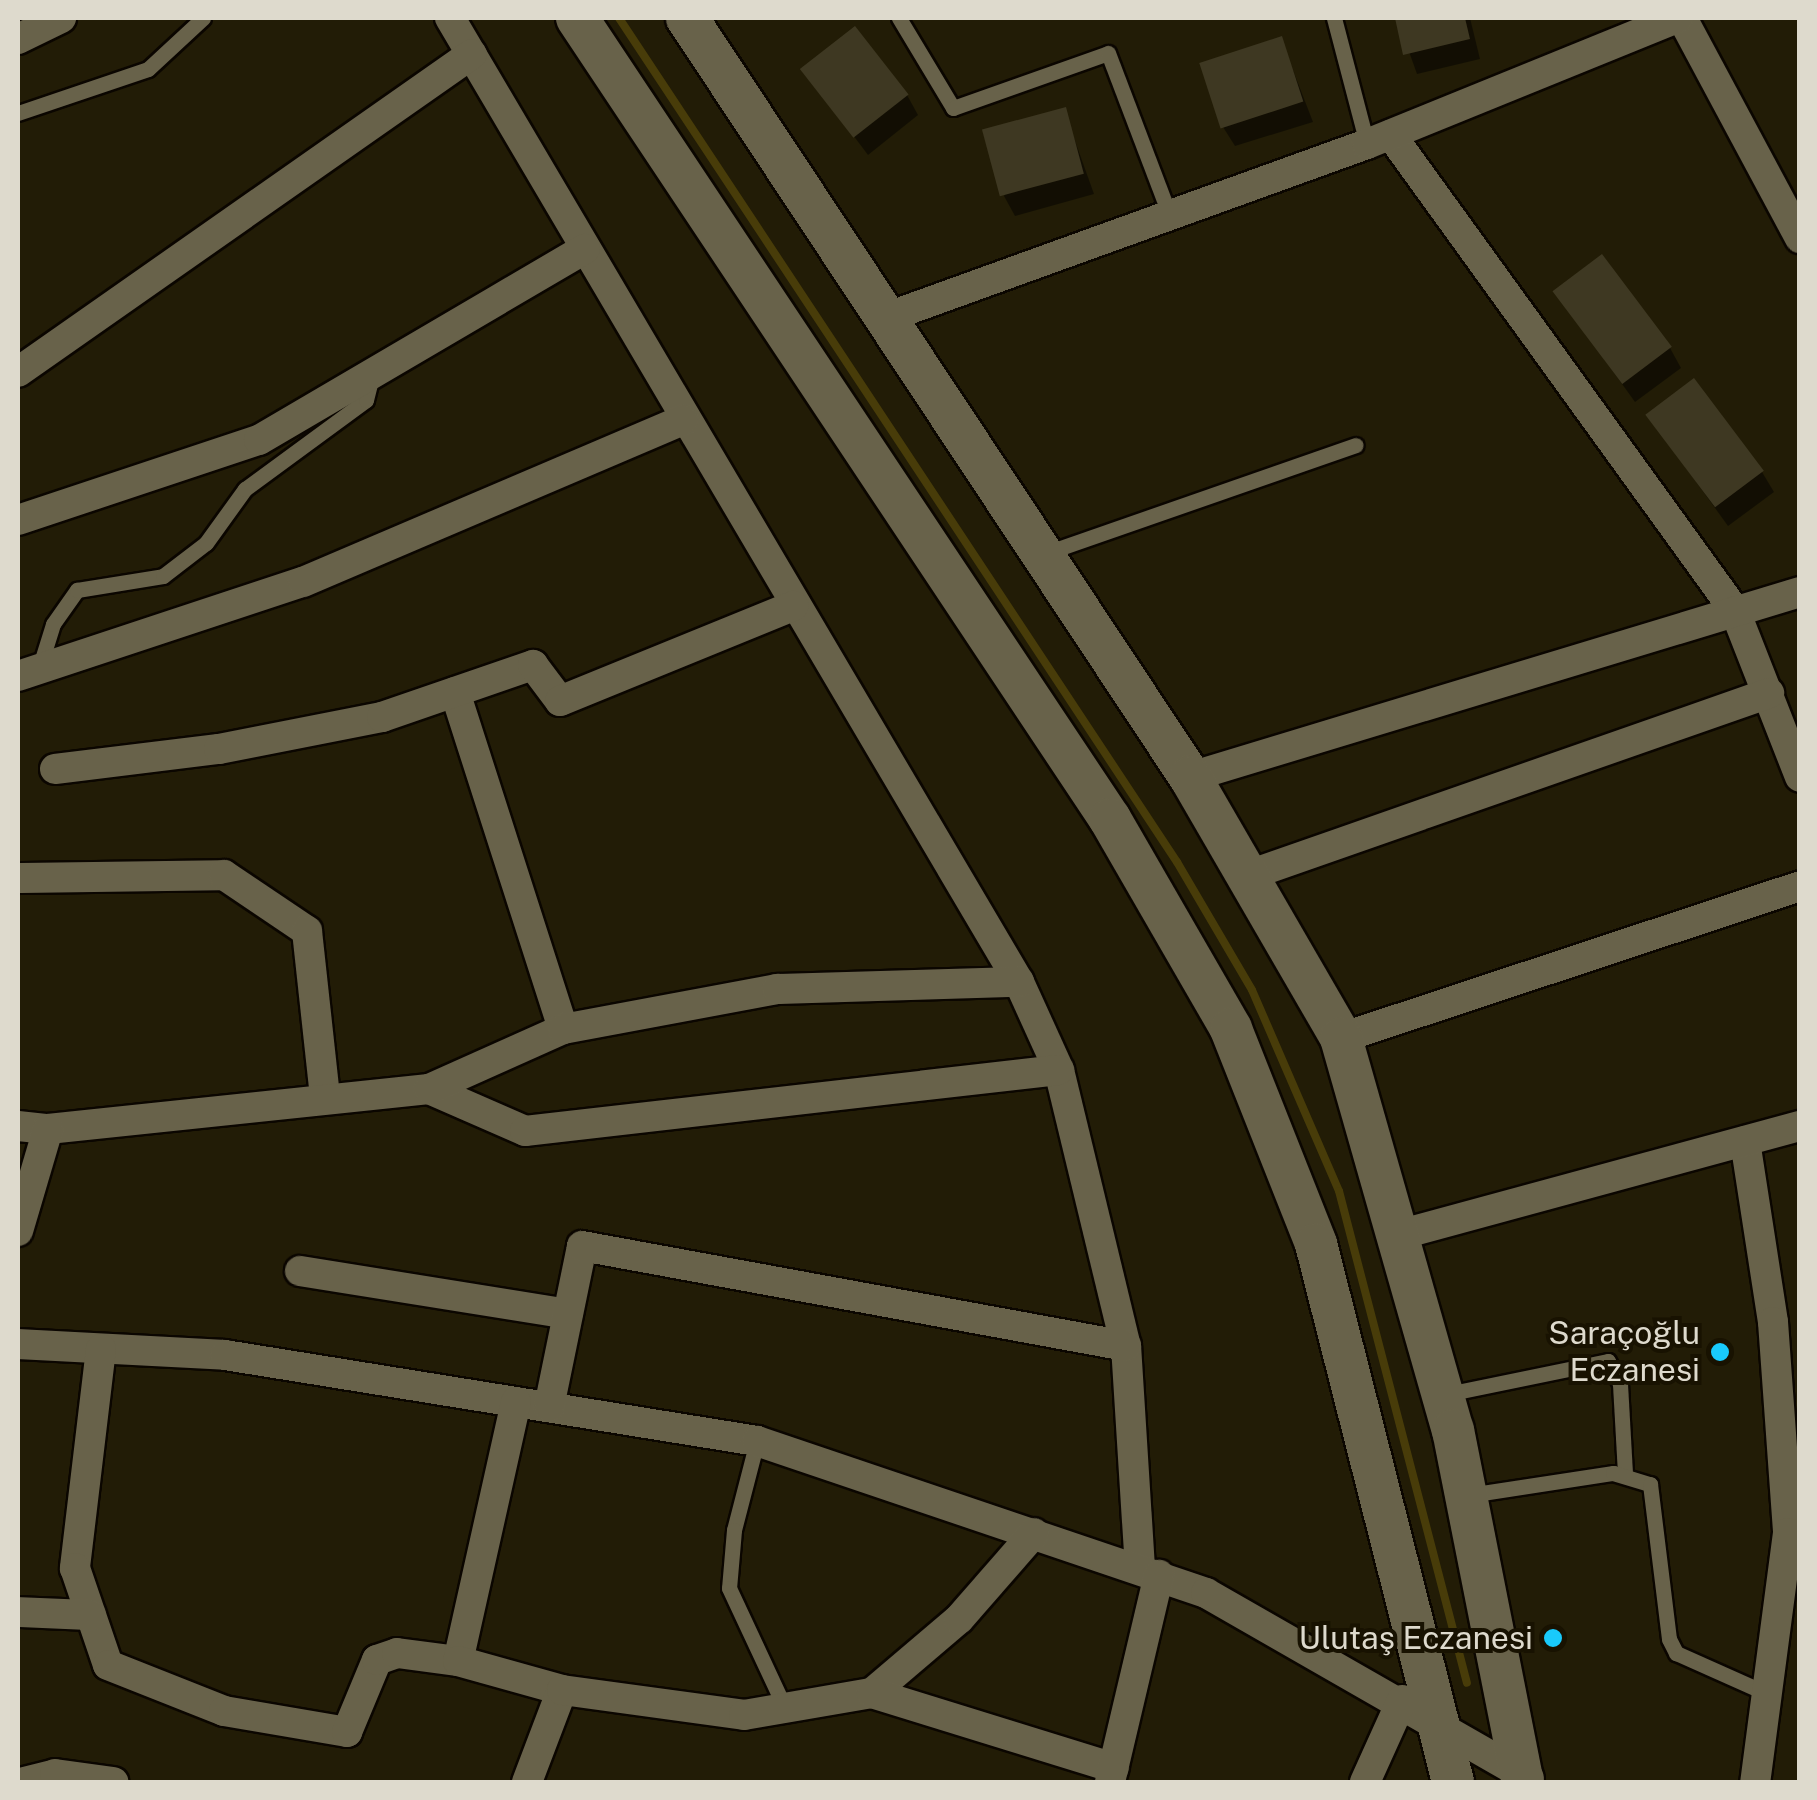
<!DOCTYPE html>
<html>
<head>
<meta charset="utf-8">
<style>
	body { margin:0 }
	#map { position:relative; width:1817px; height:1800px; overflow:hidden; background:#221c06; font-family:"Public Sans",sans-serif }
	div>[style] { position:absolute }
	.shadow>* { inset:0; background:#0007 }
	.stream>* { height:8px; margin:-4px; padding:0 4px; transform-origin:4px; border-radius:4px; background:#483c09 }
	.building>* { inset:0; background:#3e3822; transform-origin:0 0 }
	.roads { filter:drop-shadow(2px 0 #0b0600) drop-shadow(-2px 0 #0b0600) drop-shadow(0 2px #0b0600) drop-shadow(0 -2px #0b0600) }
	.lane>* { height:15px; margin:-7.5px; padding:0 7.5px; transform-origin:7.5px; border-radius:7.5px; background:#68624a }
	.street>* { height:30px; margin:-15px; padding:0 15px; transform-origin:15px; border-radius:15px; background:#68624a }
	.secondary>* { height:42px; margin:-21px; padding:0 21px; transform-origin:21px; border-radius:21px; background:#68624a }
	.dots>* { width:28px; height:28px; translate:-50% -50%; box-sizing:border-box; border:5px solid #181201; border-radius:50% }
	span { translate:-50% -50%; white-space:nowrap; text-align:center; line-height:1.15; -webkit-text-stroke:8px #181201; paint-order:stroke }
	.poi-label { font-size:32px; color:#dedacd }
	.right { translate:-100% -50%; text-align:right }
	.frame { position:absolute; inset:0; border:20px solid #dedacd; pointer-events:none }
</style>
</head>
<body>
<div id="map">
	<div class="shadow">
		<i style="clip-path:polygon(1397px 18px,1470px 18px,1480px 59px,1417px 74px)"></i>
		<i style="clip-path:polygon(1281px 39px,1313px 122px,1235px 146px,1223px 127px)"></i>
		<i style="clip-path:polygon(804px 70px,907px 95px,918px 115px,868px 155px)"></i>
		<i style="clip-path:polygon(1064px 110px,1094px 194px,1015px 216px,1004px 196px)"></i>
		<i style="clip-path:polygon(1556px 292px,1670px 348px,1681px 368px,1635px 402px)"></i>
		<i style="clip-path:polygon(1648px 415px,1762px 472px,1774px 492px,1728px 526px)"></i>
	</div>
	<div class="stream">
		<i style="left:619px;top:18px;width:1012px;rotate:56.53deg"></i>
		<i style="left:1177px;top:862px;width:148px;rotate:59.6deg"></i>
		<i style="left:1252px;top:990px;width:219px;rotate:66.6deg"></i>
		<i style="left:1339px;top:1191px;width:508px;rotate:75.42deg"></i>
	</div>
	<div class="building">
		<i style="clip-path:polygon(1395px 18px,1465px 18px,1470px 39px,1403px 55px)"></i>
		<i style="left:855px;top:26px;width:87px;height:70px;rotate:52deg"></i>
		<i style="left:1282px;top:36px;width:69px;height:87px;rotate:72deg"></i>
		<i style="left:1066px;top:107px;width:69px;height:87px;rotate:75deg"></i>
		<i style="left:1602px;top:254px;width:116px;height:62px;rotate:53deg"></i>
		<i style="left:1694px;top:378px;width:116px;height:61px;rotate:53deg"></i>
	</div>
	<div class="roads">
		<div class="lane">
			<i style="left:899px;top:18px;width:105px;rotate:59deg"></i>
			<i style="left:953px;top:108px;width:164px;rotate:-19.5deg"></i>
			<i style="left:1108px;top:53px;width:174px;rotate:69.2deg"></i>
			<i style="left:1334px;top:18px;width:130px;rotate:75.3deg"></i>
			<i style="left:18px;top:113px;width:137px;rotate:-18.7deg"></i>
			<i style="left:148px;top:69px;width:75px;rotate:-42.8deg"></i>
			<i style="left:1043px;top:554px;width:331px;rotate:-19.2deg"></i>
			<i style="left:39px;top:669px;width:47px;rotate:-72.7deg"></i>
			<i style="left:53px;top:624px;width:42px;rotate:-54.8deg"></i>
			<i style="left:77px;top:590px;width:87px;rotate:-9.2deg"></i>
			<i style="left:163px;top:576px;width:54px;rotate:-37.5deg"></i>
			<i style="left:206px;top:543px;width:67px;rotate:-54.2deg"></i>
			<i style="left:245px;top:489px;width:150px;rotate:-36.3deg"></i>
			<i style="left:366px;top:400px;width:25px;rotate:-76deg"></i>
			<i style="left:1447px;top:1394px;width:164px;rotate:-11.6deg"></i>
			<i style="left:1608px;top:1361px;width:26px;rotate:62deg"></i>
			<i style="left:1620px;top:1384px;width:90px;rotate:86.8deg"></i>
			<i style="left:757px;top:1441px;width:92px;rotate:104.5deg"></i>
			<i style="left:734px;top:1530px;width:58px;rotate:94.9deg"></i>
			<i style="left:729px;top:1588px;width:132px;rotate:65deg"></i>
			<i style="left:1469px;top:1495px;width:146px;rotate:-8.7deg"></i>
			<i style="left:1613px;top:1473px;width:39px;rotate:17deg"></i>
			<i style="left:1650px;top:1484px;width:156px;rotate:83deg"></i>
			<i style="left:1669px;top:1639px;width:16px;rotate:63deg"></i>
			<i style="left:1676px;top:1653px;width:101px;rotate:24deg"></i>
		</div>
		<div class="street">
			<i style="left:450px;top:18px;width:1119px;rotate:59.45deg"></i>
			<i style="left:1019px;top:982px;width:97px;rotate:65.6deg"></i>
			<i style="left:1059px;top:1070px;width:284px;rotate:76.4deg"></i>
			<i style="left:1126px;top:1346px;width:223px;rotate:86.4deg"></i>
			<i style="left:1682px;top:18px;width:250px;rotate:61.8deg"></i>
			<i style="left:18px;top:39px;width:48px;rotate:-26deg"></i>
			<i style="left:1391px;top:135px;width:587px;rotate:54.14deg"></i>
			<i style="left:1735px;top:611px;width:178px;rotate:68.6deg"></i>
			<i style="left:885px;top:318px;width:512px;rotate:-19.85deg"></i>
			<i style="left:1367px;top:144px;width:336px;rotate:-22.1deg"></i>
			<i style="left:18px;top:372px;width:554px;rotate:-35.01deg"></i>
			<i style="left:18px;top:520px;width:254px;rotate:-18.4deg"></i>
			<i style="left:259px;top:440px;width:378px;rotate:-30.4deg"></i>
			<i style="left:18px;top:676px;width:300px;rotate:-18.3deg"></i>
			<i style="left:303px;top:582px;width:413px;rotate:-23.1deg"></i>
			<i style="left:455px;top:692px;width:354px;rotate:72.2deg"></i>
			<i style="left:55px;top:769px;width:165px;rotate:-7deg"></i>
			<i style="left:219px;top:749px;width:166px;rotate:-11.1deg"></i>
			<i style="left:382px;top:717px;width:160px;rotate:-19deg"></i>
			<i style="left:533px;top:665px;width:45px;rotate:53.1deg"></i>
			<i style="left:560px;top:701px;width:252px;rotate:-22.2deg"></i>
			<i style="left:1190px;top:777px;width:637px;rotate:-16.87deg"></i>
			<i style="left:1252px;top:874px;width:548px;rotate:-19.29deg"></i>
			<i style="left:18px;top:878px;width:206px;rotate:-0.8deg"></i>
			<i style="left:224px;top:875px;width:100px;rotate:34deg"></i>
			<i style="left:307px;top:931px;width:168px;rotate:83.8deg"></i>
			<i style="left:1341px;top:1038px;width:484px;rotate:-18.3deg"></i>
			<i style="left:429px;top:1089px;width:105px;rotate:23.6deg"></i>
			<i style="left:525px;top:1131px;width:537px;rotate:-6.52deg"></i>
			<i style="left:18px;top:1126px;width:30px;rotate:6deg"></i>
			<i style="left:48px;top:1129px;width:383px;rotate:-6deg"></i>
			<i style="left:429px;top:1089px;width:147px;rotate:-24.1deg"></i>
			<i style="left:563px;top:1029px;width:218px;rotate:-10.6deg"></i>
			<i style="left:777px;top:989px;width:242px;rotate:-1.7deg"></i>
			<i style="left:1745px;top:1141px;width:183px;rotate:81.2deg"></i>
			<i style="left:1773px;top:1322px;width:212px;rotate:85.9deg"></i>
			<i style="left:1788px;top:1533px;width:251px;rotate:97.5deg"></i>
			<i style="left:18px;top:1231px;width:106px;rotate:-73.6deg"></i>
			<i style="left:1402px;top:1234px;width:412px;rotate:-15.2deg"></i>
			<i style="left:300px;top:1271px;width:271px;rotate:9.1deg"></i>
			<i style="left:18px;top:1344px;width:207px;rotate:3deg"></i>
			<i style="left:225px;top:1355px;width:539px;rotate:9.18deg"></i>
			<i style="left:757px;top:1441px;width:474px;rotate:18.7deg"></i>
			<i style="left:1206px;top:1593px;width:372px;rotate:29.8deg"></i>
			<i style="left:101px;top:1349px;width:221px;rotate:96.8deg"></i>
			<i style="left:75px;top:1568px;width:102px;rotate:71.2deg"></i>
			<i style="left:108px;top:1665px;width:125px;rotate:21.6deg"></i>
			<i style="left:224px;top:1711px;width:125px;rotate:9.7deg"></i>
			<i style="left:347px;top:1732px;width:78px;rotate:-67.4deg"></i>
			<i style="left:377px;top:1660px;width:21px;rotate:-19deg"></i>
			<i style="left:397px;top:1653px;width:62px;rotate:7.5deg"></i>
			<i style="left:516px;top:1402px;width:265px;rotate:102.6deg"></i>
			<i style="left:458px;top:1661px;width:108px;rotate:15.6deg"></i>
			<i style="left:549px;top:1407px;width:164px;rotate:-78.4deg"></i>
			<i style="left:582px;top:1246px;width:553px;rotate:10.42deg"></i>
			<i style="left:18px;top:1612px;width:73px;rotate:2.4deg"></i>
			<i style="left:872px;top:1693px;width:114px;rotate:-40.4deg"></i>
			<i style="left:959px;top:1619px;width:114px;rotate:-48.9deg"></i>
			<i style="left:24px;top:1782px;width:32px;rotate:-14deg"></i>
			<i style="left:55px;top:1774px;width:59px;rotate:7.9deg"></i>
			<i style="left:527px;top:1782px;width:98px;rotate:-69.2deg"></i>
			<i style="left:562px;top:1690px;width:184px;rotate:7.8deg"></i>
			<i style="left:744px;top:1715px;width:130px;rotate:-9.8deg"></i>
			<i style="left:872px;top:1693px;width:253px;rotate:17.2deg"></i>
			<i style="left:1110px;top:1782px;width:213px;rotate:-76.7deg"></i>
			<i style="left:1365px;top:1782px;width:90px;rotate:-65.7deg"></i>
		</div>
		<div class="secondary">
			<i style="left:577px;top:18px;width:962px;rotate:56.36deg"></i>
			<i style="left:1110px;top:819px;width:242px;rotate:60deg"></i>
			<i style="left:1231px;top:1029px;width:231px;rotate:68.4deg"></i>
			<i style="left:1316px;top:1244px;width:555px;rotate:75.71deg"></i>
			<i style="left:687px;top:18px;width:911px;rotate:56.47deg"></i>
			<i style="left:1190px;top:777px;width:302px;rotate:59.9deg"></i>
			<i style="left:1341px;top:1038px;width:408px;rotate:74.1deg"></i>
			<i style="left:1453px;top:1430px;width:359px;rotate:78.8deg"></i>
		</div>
	</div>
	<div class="dots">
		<i style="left:1720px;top:1352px;background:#19cafc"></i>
		<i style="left:1553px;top:1638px;background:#19cafc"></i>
	</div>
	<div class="poi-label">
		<span class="right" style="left:1700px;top:1352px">Saraçoğlu<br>Eczanesi</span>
		<span class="right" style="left:1533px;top:1638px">Ulutaş Eczanesi</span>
	</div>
	<div class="frame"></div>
</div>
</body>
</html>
